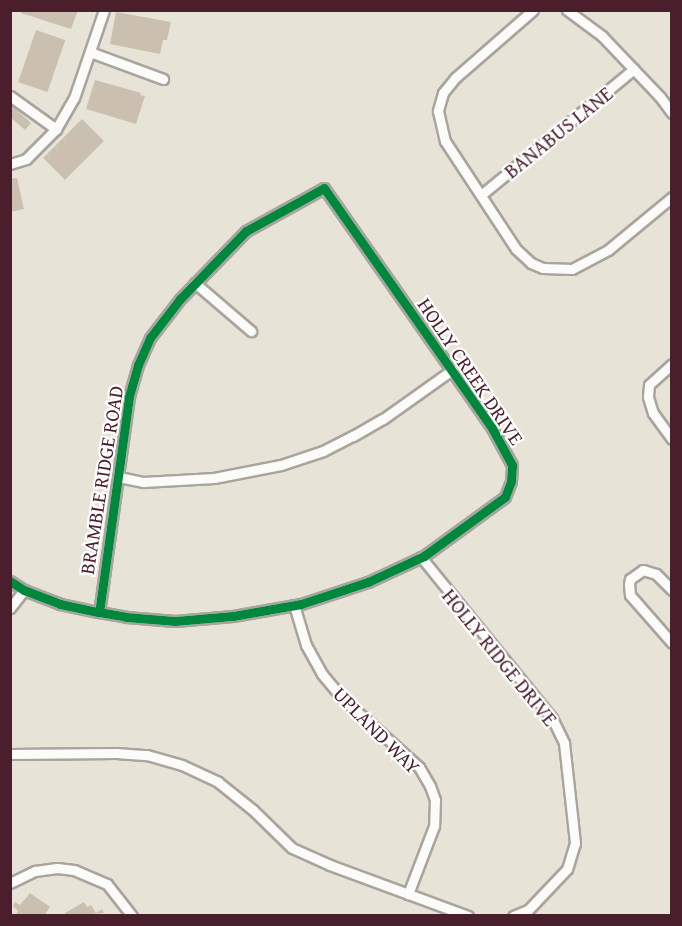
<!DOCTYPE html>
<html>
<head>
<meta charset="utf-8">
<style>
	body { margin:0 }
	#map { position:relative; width:682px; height:926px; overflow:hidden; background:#e7e4d7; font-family:"Gentium Book Plus",serif }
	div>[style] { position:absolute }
	.building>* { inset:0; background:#cbbfaf; transform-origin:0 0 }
	.roads { filter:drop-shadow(2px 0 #aaa49e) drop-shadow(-2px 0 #aaa49e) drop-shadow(0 2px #aaa49e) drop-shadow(0 -2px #aaa49e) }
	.minor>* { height:9px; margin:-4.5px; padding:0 4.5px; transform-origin:4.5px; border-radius:4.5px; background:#fbfbf9 }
	.cycleway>* { height:9px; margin:-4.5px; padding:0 4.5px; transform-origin:4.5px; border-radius:4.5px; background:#00873e }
	span { translate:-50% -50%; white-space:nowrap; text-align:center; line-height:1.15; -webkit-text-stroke:4.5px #fff; paint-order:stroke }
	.street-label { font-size:20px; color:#4a1f2b }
	.frame { position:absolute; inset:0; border:12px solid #4a1f2b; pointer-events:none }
</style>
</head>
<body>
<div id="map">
	<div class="building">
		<i style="clip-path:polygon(22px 10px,78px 10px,71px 29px,21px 13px)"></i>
		<i style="clip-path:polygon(116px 12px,171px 22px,167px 40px,163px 40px,160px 54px,110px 44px)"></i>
		<i style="left:36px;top:30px;width:31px;height:55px;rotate:19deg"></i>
		<i style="clip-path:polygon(95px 80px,141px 93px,140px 95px,145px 96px,136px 124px,86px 109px)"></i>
		<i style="clip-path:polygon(10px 104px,31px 123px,25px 130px,10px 117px)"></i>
		<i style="left:82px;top:119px;width:31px;height:55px;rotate:45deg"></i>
		<i style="clip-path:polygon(17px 178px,24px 209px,10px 212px,10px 179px)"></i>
		<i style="clip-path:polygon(30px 893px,50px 907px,44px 916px,15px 916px,18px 911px,13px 906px,15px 902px,20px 905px)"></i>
		<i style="clip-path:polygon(84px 902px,87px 907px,91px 905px,96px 913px,102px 909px,104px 913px,66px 916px,65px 913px)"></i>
	</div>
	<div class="roads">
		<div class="minor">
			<i style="left:533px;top:10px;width:103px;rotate:138.9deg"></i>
			<i style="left:455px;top:78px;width:19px;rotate:129deg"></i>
			<i style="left:443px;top:93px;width:19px;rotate:106deg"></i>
			<i style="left:438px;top:111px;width:31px;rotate:77deg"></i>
			<i style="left:445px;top:141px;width:129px;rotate:56.7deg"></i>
			<i style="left:516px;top:249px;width:21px;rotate:43deg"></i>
			<i style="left:531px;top:263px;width:13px;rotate:23deg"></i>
			<i style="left:543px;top:268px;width:29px;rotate:2deg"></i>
			<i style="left:572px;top:269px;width:41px;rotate:-27.8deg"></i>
			<i style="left:608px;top:250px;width:83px;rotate:-39.6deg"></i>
			<i style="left:567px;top:10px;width:44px;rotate:36.6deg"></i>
			<i style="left:602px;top:36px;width:84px;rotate:46.4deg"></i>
			<i style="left:660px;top:97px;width:20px;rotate:53deg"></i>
			<i style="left:90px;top:52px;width:78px;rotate:20.3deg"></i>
			<i style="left:10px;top:96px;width:57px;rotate:35.7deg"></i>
			<i style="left:10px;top:164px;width:17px;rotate:-17deg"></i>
			<i style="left:26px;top:159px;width:42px;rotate:-45deg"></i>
			<i style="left:56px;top:129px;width:36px;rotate:-60deg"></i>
			<i style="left:74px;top:98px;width:93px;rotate:-71.2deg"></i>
			<i style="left:481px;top:195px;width:198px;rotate:-39.5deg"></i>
			<i style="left:195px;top:283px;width:74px;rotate:40.6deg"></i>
			<i style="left:672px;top:364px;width:31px;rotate:138deg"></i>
			<i style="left:649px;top:385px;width:12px;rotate:95deg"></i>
			<i style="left:648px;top:397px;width:17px;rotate:73deg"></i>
			<i style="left:653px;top:413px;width:32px;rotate:54deg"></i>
			<i style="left:119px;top:477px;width:25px;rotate:12deg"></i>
			<i style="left:143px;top:482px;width:71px;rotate:-3.2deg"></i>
			<i style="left:214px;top:478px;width:68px;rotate:-11deg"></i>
			<i style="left:281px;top:465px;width:44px;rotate:-18.4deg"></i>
			<i style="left:323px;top:451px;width:34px;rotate:-27deg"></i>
			<i style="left:353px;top:436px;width:34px;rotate:-30deg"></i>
			<i style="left:383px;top:419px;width:85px;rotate:-35.4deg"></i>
			<i style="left:421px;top:557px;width:208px;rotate:50.9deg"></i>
			<i style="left:552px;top:718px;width:28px;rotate:64deg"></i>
			<i style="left:564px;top:743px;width:101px;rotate:83.7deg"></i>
			<i style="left:575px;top:843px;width:27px;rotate:107deg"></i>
			<i style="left:567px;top:869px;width:57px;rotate:133.6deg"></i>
			<i style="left:528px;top:910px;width:16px;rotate:158deg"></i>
			<i style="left:10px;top:581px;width:17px;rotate:33deg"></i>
			<i style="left:24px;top:590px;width:39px;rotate:21deg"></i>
			<i style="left:60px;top:604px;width:40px;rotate:12deg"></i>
			<i style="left:99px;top:612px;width:27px;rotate:10deg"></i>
			<i style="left:126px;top:617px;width:49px;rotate:4.7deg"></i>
			<i style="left:175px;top:621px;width:58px;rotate:-4.9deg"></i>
			<i style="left:233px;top:616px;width:69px;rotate:-10deg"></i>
			<i style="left:301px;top:604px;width:71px;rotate:-18.2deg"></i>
			<i style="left:368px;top:582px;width:62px;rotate:-24.9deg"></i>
			<i style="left:424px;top:556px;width:100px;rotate:-36.1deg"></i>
			<i style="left:505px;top:497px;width:17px;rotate:-69deg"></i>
			<i style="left:511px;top:481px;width:16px;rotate:-86deg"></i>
			<i style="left:512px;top:465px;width:42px;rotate:-118.4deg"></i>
			<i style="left:492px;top:428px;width:293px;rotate:-125deg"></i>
			<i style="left:324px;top:188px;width:89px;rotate:151.1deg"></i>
			<i style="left:246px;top:231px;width:95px;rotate:134.1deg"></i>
			<i style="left:180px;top:299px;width:49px;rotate:127.6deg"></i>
			<i style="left:150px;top:338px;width:30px;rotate:114deg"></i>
			<i style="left:138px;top:365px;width:33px;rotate:106deg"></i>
			<i style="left:129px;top:397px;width:217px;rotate:97.9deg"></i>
			<i style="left:672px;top:590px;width:23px;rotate:-135deg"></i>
			<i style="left:656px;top:574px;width:14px;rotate:-163deg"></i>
			<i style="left:643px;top:570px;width:16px;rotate:145deg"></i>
			<i style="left:630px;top:579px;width:5px;rotate:101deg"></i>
			<i style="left:629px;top:584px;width:11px;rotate:85deg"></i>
			<i style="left:630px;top:595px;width:64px;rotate:48.8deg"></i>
			<i style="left:294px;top:605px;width:42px;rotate:73.3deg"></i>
			<i style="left:306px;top:645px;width:33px;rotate:61deg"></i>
			<i style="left:322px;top:674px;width:33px;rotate:50deg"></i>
			<i style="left:343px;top:699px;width:102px;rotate:41.8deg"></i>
			<i style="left:419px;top:767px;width:22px;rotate:60deg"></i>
			<i style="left:430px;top:786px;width:15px;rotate:70deg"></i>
			<i style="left:435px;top:800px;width:26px;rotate:92deg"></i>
			<i style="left:434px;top:826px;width:73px;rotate:110.9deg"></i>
			<i style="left:10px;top:608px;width:23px;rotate:-52deg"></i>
			<i style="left:10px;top:754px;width:106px;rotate:-0.5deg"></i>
			<i style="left:116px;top:753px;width:31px;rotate:4deg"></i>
			<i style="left:147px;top:755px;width:36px;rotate:16deg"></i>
			<i style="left:182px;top:765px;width:40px;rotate:25deg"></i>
			<i style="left:218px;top:782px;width:45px;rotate:38.7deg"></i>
			<i style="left:253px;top:810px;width:54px;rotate:44.3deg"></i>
			<i style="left:292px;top:848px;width:42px;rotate:24.1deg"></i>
			<i style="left:330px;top:865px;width:147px;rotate:20.3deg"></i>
			<i style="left:10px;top:883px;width:28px;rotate:-26deg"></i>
			<i style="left:35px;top:871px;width:22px;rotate:-8deg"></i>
			<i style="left:57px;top:868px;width:17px;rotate:7deg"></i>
			<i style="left:74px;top:870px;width:36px;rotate:23deg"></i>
			<i style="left:107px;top:884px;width:41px;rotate:52deg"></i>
		</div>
	</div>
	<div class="cycleway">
		<i style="left:10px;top:581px;width:17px;rotate:33deg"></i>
		<i style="left:24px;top:590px;width:39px;rotate:21deg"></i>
		<i style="left:60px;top:604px;width:40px;rotate:12deg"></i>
		<i style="left:99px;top:612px;width:27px;rotate:10deg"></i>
		<i style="left:126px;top:617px;width:49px;rotate:4.7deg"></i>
		<i style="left:175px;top:621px;width:58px;rotate:-4.9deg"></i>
		<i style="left:233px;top:616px;width:69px;rotate:-10deg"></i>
		<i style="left:301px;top:604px;width:71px;rotate:-18.2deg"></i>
		<i style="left:368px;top:582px;width:62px;rotate:-24.9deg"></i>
		<i style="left:424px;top:556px;width:100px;rotate:-36.1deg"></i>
		<i style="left:505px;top:497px;width:17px;rotate:-69deg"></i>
		<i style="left:511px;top:481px;width:16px;rotate:-86deg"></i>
		<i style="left:512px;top:465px;width:42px;rotate:-118.4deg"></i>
		<i style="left:492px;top:428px;width:293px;rotate:-125deg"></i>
		<i style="left:324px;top:188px;width:89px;rotate:151.1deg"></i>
		<i style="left:246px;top:231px;width:95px;rotate:134.1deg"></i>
		<i style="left:180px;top:299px;width:49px;rotate:127.6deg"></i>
		<i style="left:150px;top:338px;width:30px;rotate:114deg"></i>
		<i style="left:138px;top:365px;width:33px;rotate:106deg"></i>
		<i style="left:129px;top:397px;width:217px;rotate:97.9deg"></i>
	</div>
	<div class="street-label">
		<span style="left:558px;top:132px;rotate:-39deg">BANABUS LANE</span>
		<span style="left:471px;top:371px;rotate:56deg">HOLLY CREEK DRIVE</span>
		<span style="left:101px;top:480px;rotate:-81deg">BRAMBLE RIDGE ROAD</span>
		<span style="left:500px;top:657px;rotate:51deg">HOLLY RIDGE DRIVE</span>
		<span style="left:377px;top:730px;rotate:45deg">UPLAND WAY</span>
	</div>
	<div class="frame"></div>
</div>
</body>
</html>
